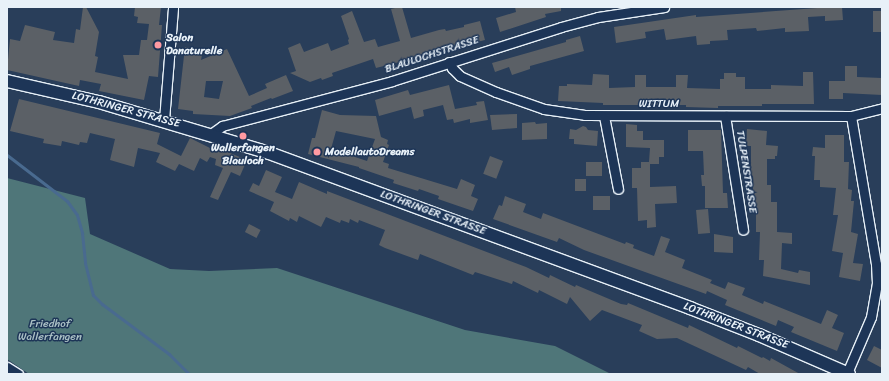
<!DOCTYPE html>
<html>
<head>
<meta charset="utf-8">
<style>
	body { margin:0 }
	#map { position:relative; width:889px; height:381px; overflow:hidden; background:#293e5a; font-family:Sriracha,sans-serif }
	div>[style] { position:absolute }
	.green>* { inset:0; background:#4f7679 }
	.stream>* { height:3px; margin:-1.5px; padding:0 1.5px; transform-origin:1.5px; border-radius:1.5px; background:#496a8f }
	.building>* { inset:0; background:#5b6066; transform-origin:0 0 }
	.roads { filter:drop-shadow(1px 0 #e8f1f8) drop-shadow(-1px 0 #e8f1f8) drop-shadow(0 1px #e8f1f8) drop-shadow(0 -1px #e8f1f8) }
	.street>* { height:9px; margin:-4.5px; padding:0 4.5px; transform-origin:4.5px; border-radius:4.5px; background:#1d3557 }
	.secondary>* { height:12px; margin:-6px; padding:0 6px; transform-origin:6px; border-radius:6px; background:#1d3557 }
	.dots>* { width:11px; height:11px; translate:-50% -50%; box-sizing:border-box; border:2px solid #1d3557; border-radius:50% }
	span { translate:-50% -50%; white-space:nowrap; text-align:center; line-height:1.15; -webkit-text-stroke:3px #1d3557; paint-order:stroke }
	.poi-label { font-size:11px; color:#e8f1f8; font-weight:700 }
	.left { translate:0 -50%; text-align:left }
	.street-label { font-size:11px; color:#e8f1f8 }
	.park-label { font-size:11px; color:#abc0c5 }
	.frame { position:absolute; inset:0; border:8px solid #e8f1f8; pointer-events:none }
</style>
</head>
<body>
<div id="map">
	<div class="green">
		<i style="clip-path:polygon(7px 178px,85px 198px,90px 234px,170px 269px,209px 271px,277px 268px,465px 330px,555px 346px,611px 374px,29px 374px,7px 359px)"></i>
	</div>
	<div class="stream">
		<i style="left:7px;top:155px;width:76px;rotate:37.5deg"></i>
		<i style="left:67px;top:201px;width:17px;rotate:54deg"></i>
		<i style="left:77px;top:215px;width:19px;rotate:74deg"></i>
		<i style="left:82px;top:233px;width:30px;rotate:84deg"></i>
		<i style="left:85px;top:263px;width:33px;rotate:76deg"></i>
		<i style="left:93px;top:295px;width:13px;rotate:45deg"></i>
		<i style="left:102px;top:304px;width:84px;rotate:36.7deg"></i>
		<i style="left:169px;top:354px;width:28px;rotate:45deg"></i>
	</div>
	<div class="building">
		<i style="clip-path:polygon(83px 7px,86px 7px,99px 32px,95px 56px,98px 57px,95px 72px,128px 79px,123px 55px,139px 55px,141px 40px,147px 40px,149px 24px,137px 23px,138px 17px,134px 16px,135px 7px,161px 7px,159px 25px,162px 25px,158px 77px,149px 76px,144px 100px,99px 91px,101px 84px,80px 80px,79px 86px,7px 70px,10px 39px,20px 41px,25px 25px,55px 32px,53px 40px,74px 43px,76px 29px,80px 30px)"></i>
		<i style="clip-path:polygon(399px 7px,402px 7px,411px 38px,439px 30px,445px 29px,446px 31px,464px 27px,464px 25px,480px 21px,485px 40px,376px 68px,373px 59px,332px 73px,333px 76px,322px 80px,321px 78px,310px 82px,290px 73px,296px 71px,288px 48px,300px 43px,304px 52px,328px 43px,331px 51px,349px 44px,348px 40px,349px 39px,341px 16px,352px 11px,364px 42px,375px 39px,378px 47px,400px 41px,391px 9px)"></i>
		<i style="clip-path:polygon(515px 7px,561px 7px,561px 11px,545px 14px,546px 17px,500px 32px,496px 18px,516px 12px)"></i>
		<i style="clip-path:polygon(831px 7px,842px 7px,843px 20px,825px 21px,825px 16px,808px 17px,809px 31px,785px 32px,785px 28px,757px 31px,756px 28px,727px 30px,728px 40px,710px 41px,710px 44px,697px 45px,696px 36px,666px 40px,664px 29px,645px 32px,646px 38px,616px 43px,614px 27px,696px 15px,696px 17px)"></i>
		<i style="left:873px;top:11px;width:9px;height:21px"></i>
		<i style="clip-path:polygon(580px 36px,584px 51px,530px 66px,530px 69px,512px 75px,509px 67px,495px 72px,492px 63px,566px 42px,566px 40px)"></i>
		<i style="clip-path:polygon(evenodd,185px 47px,203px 50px,201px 60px,227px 49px,249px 96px,267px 88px,265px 84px,286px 75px,293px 91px,272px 99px,271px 98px,251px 106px,252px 108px,230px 116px,193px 114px,193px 111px,178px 109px,185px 47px,206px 81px,223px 81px,219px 99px,204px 97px,206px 81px)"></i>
		<i style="clip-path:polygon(845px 66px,857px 66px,857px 77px,882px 78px,882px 95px,843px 93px,843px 99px,829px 99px,829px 81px,845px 81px)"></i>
		<i style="clip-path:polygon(803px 72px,813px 72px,814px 104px,762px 104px,762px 106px,718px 106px,718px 108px,686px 107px,686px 105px,603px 105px,603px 103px,558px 101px,559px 86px,567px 86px,567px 84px,592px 85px,593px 74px,609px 75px,609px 88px,635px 87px,635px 75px,646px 75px,646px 87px,676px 87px,676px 75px,688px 75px,687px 88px,720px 89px,720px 79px,724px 79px,724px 73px,736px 73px,736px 77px,745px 77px,745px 89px,771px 89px,771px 85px,803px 86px)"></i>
		<i style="clip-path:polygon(449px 85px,455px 109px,477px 105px,476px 102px,484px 101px,488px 120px,470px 123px,470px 119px,454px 123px,453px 119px,447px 120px,443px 105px,423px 110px,424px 116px,414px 119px,411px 107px,379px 116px,375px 100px,408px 90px,410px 95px)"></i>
		<i style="clip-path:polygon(19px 99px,160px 133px,157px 144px,181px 156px,190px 138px,216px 151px,218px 148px,247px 160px,240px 176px,231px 172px,218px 200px,210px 197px,223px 168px,215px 165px,216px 159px,210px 157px,207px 162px,200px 158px,194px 171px,179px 164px,175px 171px,156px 162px,160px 153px,138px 148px,134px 167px,110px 160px,115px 139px,90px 133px,87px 143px,80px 142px,79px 145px,62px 141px,61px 146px,43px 143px,44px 139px,10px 131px)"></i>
		<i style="clip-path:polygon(evenodd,322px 110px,340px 115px,376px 116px,381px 137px,388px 140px,387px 144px,389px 145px,383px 162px,389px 164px,388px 168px,457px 189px,461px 179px,475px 185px,471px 196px,478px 199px,473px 211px,438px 199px,439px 196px,419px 189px,418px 191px,393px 183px,394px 180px,359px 168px,359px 167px,308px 154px,312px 138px,315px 138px,322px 110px,336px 131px,375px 139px,367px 161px,352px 156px,352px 154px,331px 149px,336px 131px)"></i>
		<i style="clip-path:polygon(517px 114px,517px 128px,492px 130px,490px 115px)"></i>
		<i style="clip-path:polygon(535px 122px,536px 124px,547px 123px,547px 139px,522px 140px,522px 123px)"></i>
		<i style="clip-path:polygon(626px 124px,637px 125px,637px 131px,643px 131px,643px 140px,664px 140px,664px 157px,659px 157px,659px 164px,650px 164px,650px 187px,676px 186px,677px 203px,655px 204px,656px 227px,647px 228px,647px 220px,638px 221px,637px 188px,632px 188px,632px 168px,641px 168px,641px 162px,649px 162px,650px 148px,626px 147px)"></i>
		<i style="clip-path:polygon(583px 126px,586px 127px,588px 130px,598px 131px,597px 146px,574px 144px,574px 139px,569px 139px,570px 129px,576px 130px)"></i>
		<i style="clip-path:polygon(747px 129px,767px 131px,766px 145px,778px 146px,777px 156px,775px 156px,775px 159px,767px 159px,767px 185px,771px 185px,771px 202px,777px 202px,777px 232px,792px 233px,792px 244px,782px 243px,781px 269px,798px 273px,799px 270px,810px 272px,810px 285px,763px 276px,764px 260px,759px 260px,760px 232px,756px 232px,756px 202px,753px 202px,753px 176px,751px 175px,751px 146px,746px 146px)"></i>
		<i style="clip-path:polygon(688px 130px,721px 130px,723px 193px,727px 193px,728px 208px,705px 208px,705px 186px,702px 186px,701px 175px,704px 175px,703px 151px,688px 151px)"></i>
		<i style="clip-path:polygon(825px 135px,844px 135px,844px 162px,849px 162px,848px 189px,852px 190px,851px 201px,854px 201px,851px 232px,858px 234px,853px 263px,863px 264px,860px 281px,839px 277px,843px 253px,832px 251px,838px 215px,833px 215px,836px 188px,820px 187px,820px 180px,814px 180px,815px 156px,812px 156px,813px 147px,825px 148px)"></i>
		<i style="left:490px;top:156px;width:14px;height:19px;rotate:21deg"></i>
		<i style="left:586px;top:162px;width:16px;height:14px"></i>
		<i style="clip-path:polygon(266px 170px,282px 177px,275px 192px,292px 199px,299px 182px,327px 194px,327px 191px,526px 267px,549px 278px,550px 275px,575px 287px,576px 285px,621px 304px,627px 305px,628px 303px,688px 328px,689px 325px,737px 348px,738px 346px,762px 358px,763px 357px,770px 361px,771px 358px,800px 374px,760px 374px,748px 367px,746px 370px,677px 338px,657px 339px,639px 331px,642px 325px,602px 310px,590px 321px,570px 297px,567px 304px,539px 290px,538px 293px,513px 281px,512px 284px,475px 272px,473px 275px,420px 254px,418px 260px,385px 248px,379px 245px,385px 230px,359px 220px,358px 223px,350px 219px,349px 223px,341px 220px,340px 223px,326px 217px,321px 227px,299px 216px,297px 222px,290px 218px,289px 221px,270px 211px,274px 202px,249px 191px,253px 183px,259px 186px)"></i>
		<i style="left:575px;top:179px;width:11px;height:12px"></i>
		<i style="clip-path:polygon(505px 196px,526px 204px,523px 212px,541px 219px,543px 213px,625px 244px,626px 242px,634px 245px,633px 248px,654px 256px,661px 236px,670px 239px,665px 252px,685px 260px,682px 268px,712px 280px,710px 283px,725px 289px,728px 282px,745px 288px,742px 295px,763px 304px,764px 301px,821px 324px,827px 310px,838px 315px,832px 328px,844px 333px,837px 351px,791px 332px,794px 327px,778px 320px,776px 326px,725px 305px,727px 300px,707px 291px,706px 294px,584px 250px,559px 238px,557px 242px,493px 219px,499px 205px,502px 206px)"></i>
		<i style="left:593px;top:196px;width:17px;height:14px"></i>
		<i style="left:708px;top:209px;width:24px;height:12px;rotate:85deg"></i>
		<i style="left:249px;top:224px;width:13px;height:9px;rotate:27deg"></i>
		<i style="clip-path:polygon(714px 234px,733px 237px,733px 253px,714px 252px)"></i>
		<i style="clip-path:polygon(874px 346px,882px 350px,882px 368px,867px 360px)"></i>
	</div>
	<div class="roads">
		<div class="street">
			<i style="left:449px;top:62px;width:7px;rotate:63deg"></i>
			<i style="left:452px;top:68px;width:11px;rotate:45deg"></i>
			<i style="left:460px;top:76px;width:39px;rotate:24deg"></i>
			<i style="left:496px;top:92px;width:51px;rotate:19.5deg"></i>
			<i style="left:544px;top:109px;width:41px;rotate:8.3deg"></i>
			<i style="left:585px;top:115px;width:266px;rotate:0.2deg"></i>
			<i style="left:851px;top:116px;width:32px;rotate:-14deg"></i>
			<i style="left:604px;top:116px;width:74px;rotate:79.1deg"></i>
			<i style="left:725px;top:116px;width:115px;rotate:81deg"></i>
			<i style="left:164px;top:120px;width:113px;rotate:-85.4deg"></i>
			<i style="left:211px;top:134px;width:14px;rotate:-36deg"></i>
			<i style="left:222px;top:126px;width:176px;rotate:-14.8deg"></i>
			<i style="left:392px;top:81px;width:177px;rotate:-17.7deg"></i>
			<i style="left:561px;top:27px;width:38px;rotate:-15deg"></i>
			<i style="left:598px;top:17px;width:67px;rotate:-8.6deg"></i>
			<i style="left:7px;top:367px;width:13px;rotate:32deg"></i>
			<i style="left:847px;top:373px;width:61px;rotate:-66.8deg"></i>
			<i style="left:871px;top:317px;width:35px;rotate:-80deg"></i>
			<i style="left:877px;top:283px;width:19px;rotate:-93deg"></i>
			<i style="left:876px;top:264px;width:150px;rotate:-99.6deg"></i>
		</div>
		<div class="secondary">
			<i style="left:7px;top:81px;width:94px;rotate:12.9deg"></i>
			<i style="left:99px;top:102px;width:177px;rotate:16.7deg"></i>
			<i style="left:269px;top:153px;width:449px;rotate:20.2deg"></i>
			<i style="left:690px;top:308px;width:74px;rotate:21.4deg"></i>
			<i style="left:759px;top:335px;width:98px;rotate:23.4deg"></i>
		</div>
	</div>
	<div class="dots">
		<i style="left:158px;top:45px;background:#ff9aa2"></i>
		<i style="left:243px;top:136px;background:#ff9aa2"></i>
		<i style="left:317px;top:152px;background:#ff9aa2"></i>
	</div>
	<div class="poi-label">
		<span class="left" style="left:166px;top:45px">Salon<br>Danaturelle</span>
		<span style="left:243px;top:155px">Wallerfangen<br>Blauloch</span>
		<span class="left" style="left:325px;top:152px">ModellautoDreams</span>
	</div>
	<div class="street-label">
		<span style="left:432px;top:55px;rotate:-18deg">BLAULOCHSTRASSE</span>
		<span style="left:659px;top:104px">WITTUM</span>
		<span style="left:126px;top:110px;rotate:15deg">LOTHRINGER STRASSE</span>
		<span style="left:746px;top:172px;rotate:81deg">TULPENSTRASSE</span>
		<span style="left:433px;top:213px;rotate:20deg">LOTHRINGER STRASSE</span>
		<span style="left:736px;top:326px;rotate:21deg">LOTHRINGER STRASSE</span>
	</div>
	<div class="park-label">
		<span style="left:50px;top:331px">Friedhof<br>Wallerfangen</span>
	</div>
	<div class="frame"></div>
</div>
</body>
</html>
